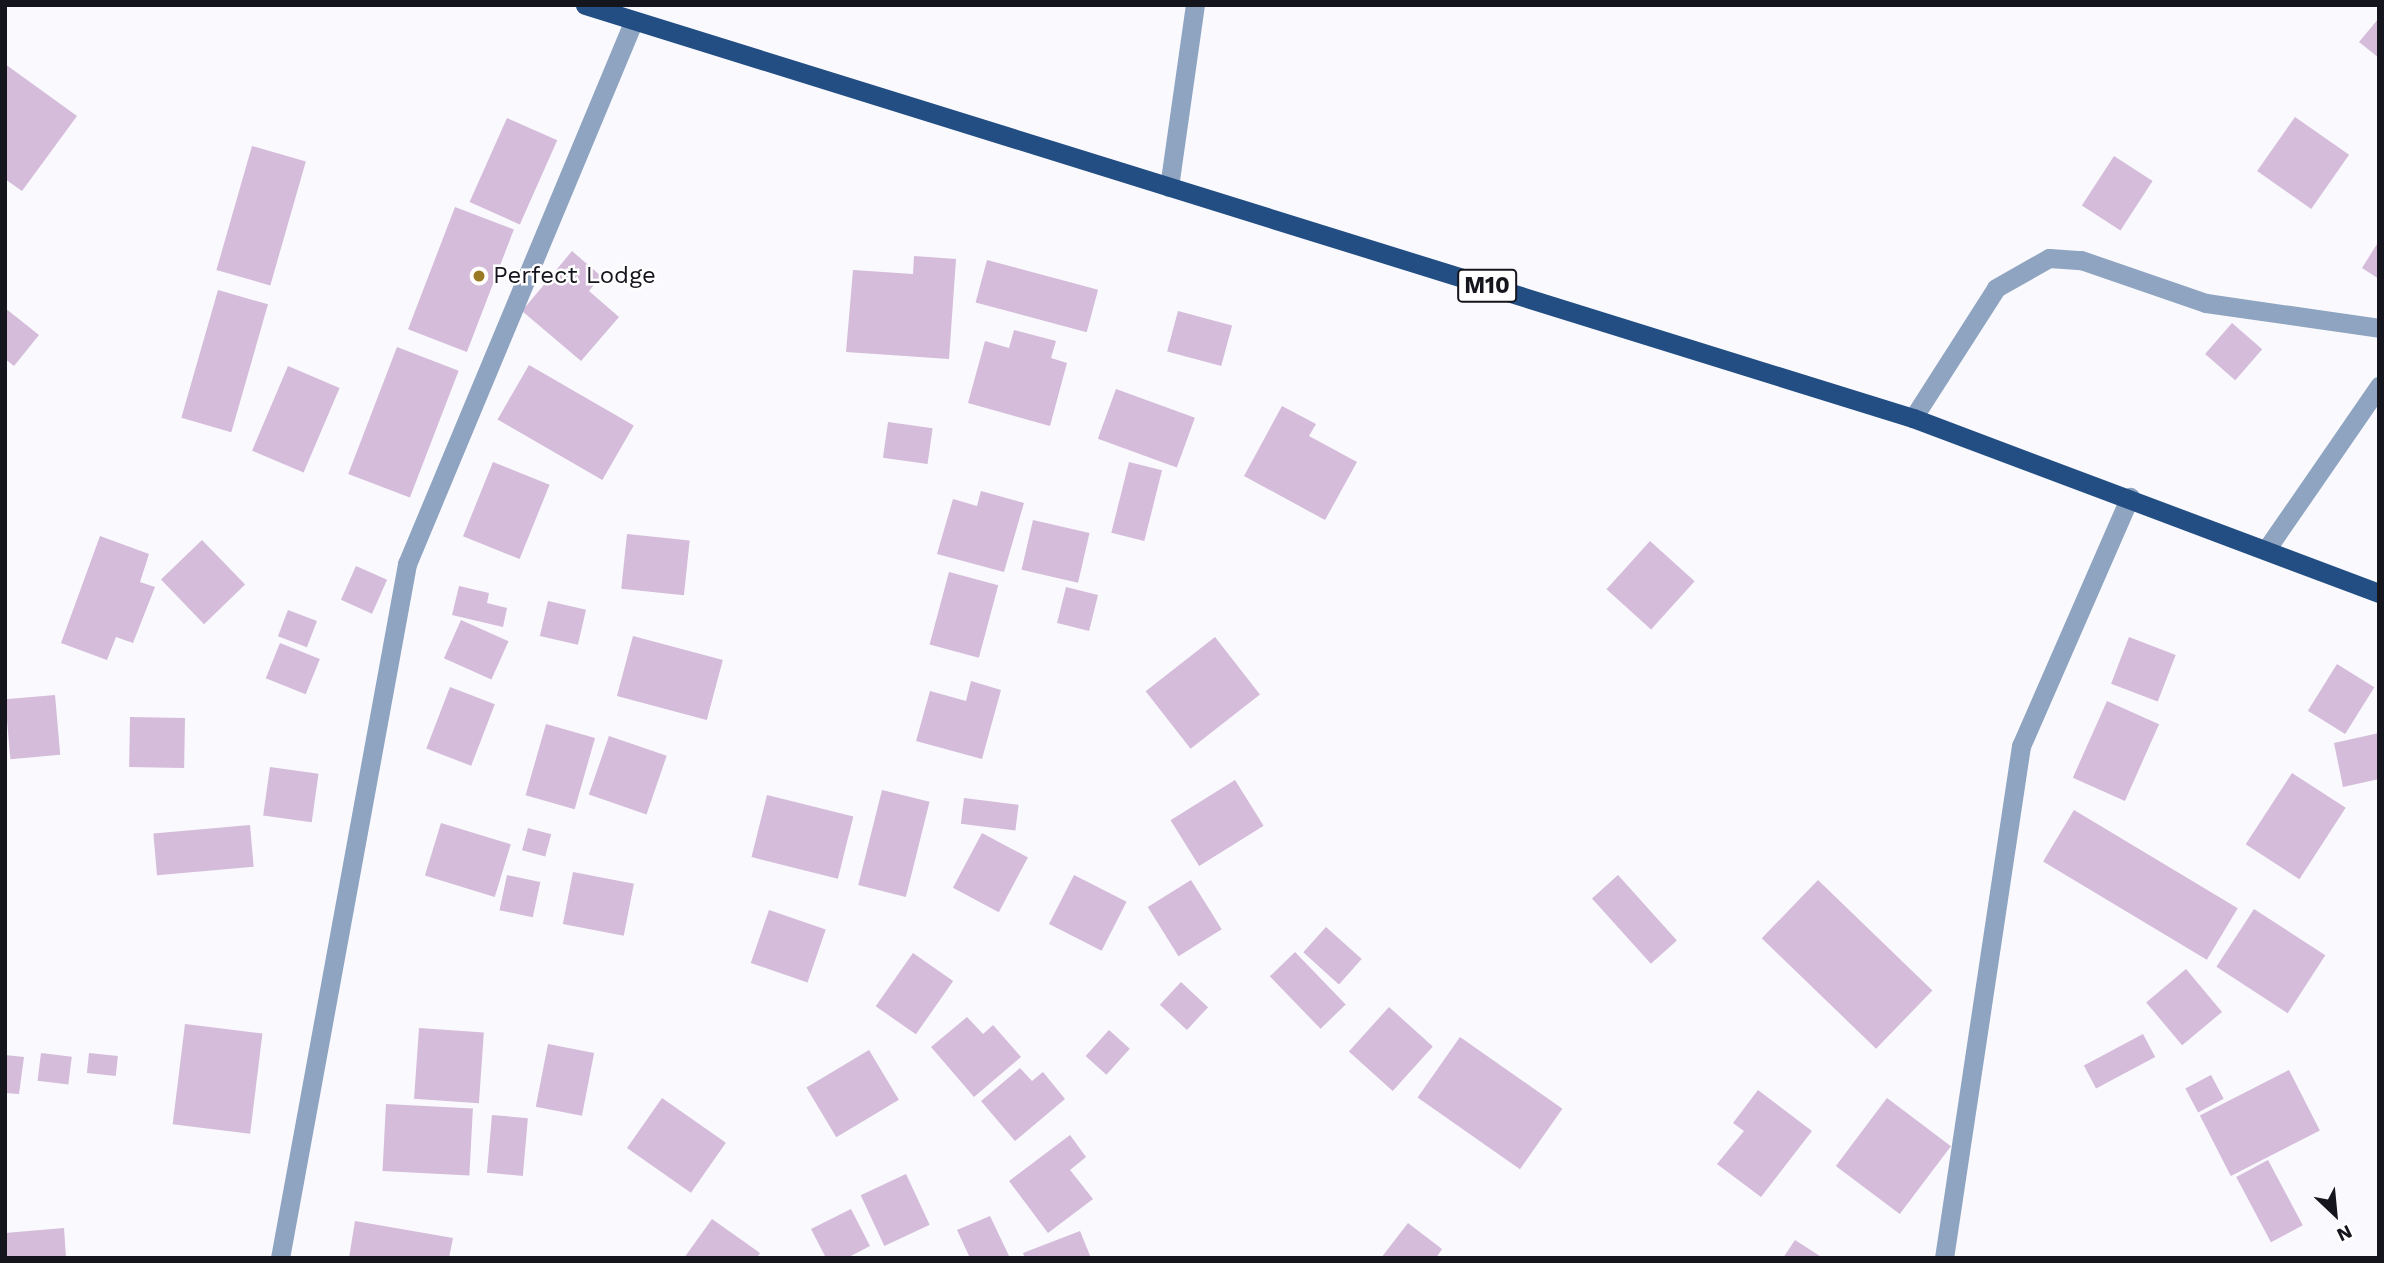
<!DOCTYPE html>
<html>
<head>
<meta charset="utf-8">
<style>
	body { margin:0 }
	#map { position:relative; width:2384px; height:1263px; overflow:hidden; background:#faf9fe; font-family:"Work Sans",sans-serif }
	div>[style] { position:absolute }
	.building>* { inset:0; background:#d4bcda; transform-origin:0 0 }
	.minor>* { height:19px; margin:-9.5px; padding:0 9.5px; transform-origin:9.5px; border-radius:9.5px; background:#8ea4c1 }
	.trunk>* { height:19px; margin:-9.5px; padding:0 9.5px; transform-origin:9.5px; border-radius:9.5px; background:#224e83 }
	.dots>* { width:19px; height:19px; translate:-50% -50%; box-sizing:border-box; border:4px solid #fff; border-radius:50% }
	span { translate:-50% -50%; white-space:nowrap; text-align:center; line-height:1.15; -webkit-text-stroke:5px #fff; paint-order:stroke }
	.shield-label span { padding:2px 5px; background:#fff; border:2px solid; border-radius:5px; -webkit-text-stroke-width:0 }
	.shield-label { font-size:23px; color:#15151d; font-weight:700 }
	.poi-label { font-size:24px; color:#15151d }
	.left { translate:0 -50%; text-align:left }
	.frame { position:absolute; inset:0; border:7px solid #15151d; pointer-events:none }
	.north { position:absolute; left:2300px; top:1179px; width:70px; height:70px; -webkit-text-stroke:5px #fff; paint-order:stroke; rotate:154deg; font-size:19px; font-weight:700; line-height:28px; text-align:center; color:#15151d }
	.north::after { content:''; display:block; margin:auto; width:24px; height:32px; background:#15151d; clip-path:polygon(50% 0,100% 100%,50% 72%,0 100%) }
</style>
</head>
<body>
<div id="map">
	<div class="building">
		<i style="clip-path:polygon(2379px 18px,2379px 58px,2359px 42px)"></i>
		<i style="clip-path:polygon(5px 64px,77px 116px,22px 191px,5px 179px)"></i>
		<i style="left:2295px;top:117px;width:66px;height:66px;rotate:35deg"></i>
		<i style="left:507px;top:118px;width:55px;height:92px;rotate:24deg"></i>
		<i style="left:252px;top:146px;width:56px;height:129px;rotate:16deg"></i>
		<i style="left:2114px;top:156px;width:46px;height:59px;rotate:33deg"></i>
		<i style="left:455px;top:207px;width:63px;height:131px;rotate:21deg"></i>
		<i style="clip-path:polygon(2379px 241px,2379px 279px,2362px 268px)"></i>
		<i style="clip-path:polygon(572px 251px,601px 276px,589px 291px,619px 317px,581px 361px,522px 311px)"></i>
		<i style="clip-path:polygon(914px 256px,956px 259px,949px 359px,846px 352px,853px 270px,913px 274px)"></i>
		<i style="left:987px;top:260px;width:115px;height:44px;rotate:15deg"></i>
		<i style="left:218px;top:290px;width:52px;height:133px;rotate:16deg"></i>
		<i style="clip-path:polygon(5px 308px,39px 335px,14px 366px,5px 359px)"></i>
		<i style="left:1178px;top:311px;width:56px;height:42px;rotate:15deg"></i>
		<i style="left:2232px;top:323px;width:40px;height:41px;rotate:41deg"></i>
		<i style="clip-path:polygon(1014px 330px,1056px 341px,1051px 358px,1067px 363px,1050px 426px,968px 403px,985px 341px,1009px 348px)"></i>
		<i style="left:397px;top:347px;width:66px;height:136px;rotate:21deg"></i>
		<i style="left:529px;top:365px;width:121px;height:63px;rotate:30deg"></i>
		<i style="left:288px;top:366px;width:56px;height:92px;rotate:23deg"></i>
		<i style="left:1116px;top:389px;width:84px;height:53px;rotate:20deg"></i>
		<i style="clip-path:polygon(1282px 406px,1316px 424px,1309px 436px,1357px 462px,1325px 520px,1244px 476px)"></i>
		<i style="left:888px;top:422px;width:45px;height:36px;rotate:8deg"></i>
		<i style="left:493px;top:462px;width:61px;height:80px;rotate:22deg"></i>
		<i style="left:1129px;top:462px;width:34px;height:73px;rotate:14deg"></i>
		<i style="clip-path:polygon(981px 491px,1024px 503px,1004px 572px,937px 554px,953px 499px,977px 506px)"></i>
		<i style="left:1033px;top:520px;width:58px;height:51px;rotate:13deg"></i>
		<i style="left:627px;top:534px;width:63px;height:55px;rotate:6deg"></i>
		<i style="clip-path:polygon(100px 536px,149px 554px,140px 582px,155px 587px,133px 643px,116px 637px,107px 660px,61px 643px)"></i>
		<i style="left:202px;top:540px;width:62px;height:57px;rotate:46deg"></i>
		<i style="left:1650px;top:541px;width:60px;height:65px;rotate:42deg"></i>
		<i style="left:356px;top:566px;width:34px;height:37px;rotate:24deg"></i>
		<i style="left:949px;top:572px;width:51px;height:75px;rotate:15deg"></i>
		<i style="clip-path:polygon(459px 586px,489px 593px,487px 603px,507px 608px,503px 627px,452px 615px)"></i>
		<i style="left:1066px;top:587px;width:33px;height:37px;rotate:14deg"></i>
		<i style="left:548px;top:601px;width:39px;height:36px;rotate:13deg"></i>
		<i style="left:288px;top:610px;width:31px;height:28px;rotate:21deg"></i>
		<i style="left:461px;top:620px;width:52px;height:42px;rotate:24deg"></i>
		<i style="left:633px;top:636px;width:93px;height:62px;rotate:15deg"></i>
		<i style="left:1215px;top:637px;width:73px;height:88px;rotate:52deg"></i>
		<i style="left:2129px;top:637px;width:50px;height:50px;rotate:21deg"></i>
		<i style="left:280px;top:643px;width:43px;height:38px;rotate:22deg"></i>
		<i style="left:2337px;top:664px;width:44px;height:55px;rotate:32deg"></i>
		<i style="clip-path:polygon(971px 681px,1001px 690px,982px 759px,916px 741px,930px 691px,966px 701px)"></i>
		<i style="left:450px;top:687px;width:48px;height:66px;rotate:21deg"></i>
		<i style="left:55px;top:695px;width:60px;height:50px;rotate:85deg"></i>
		<i style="left:2107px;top:701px;width:57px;height:84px;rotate:24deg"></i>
		<i style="left:130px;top:717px;width:55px;height:50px;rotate:1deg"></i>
		<i style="left:546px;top:724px;width:51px;height:74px;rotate:16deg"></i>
		<i style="clip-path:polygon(2379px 733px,2379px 779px,2343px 787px,2334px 743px)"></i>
		<i style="left:609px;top:736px;width:61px;height:62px;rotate:19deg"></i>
		<i style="left:270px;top:767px;width:49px;height:49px;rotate:8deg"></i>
		<i style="left:2292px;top:773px;width:64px;height:85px;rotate:33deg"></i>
		<i style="left:1235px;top:780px;width:54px;height:76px;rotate:58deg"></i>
		<i style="left:882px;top:790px;width:49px;height:98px;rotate:14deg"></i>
		<i style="left:767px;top:795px;width:89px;height:64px;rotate:14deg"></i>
		<i style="left:964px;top:798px;width:55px;height:26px;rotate:7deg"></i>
		<i style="left:2074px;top:810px;width:191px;height:60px;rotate:31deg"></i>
		<i style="left:441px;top:823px;width:73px;height:55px;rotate:17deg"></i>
		<i style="left:250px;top:825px;width:42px;height:97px;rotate:85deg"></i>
		<i style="left:528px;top:828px;width:24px;height:23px;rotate:15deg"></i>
		<i style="left:982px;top:833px;width:52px;height:62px;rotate:28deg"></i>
		<i style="left:573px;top:872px;width:62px;height:53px;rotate:11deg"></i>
		<i style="left:507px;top:875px;width:34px;height:36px;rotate:12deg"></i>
		<i style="left:1074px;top:875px;width:59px;height:55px;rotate:27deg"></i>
		<i style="left:1618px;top:875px;width:88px;height:35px;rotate:48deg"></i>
		<i style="left:1191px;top:880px;width:58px;height:51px;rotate:58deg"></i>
		<i style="left:1818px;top:880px;width:159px;height:81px;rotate:44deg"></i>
		<i style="left:2254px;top:909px;width:85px;height:69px;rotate:33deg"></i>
		<i style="left:769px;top:910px;width:60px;height:56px;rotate:19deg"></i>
		<i style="left:1326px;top:927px;width:48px;height:34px;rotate:42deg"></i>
		<i style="left:1295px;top:952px;width:73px;height:35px;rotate:46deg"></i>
		<i style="left:913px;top:953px;width:49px;height:65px;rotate:35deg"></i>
		<i style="left:2186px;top:969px;width:56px;height:52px;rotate:50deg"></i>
		<i style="left:1181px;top:982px;width:37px;height:31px;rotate:43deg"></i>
		<i style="left:1389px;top:1007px;width:59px;height:60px;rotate:42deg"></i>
		<i style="clip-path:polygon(967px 1017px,983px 1034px,993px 1025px,1021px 1057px,974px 1097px,931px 1047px)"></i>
		<i style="left:185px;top:1024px;width:78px;height:101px;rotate:7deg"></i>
		<i style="left:419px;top:1028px;width:65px;height:71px;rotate:4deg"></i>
		<i style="left:1109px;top:1030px;width:28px;height:35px;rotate:42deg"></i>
		<i style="left:2143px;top:1034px;width:26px;height:67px;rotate:62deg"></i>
		<i style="left:1460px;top:1037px;width:125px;height:74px;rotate:35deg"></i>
		<i style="left:548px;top:1044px;width:47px;height:64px;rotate:11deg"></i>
		<i style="left:869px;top:1050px;width:58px;height:73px;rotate:59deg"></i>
		<i style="left:41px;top:1053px;width:31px;height:28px;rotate:7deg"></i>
		<i style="left:89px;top:1053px;width:29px;height:20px;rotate:6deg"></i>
		<i style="clip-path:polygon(5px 1055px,24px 1057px,19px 1094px,5px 1093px)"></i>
		<i style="clip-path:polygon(1020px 1068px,1032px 1081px,1043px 1072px,1065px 1099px,1015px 1141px,981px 1101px)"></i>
		<i style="left:2289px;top:1070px;width:68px;height:100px;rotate:63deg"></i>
		<i style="left:2211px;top:1075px;width:27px;height:29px;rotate:62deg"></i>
		<i style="clip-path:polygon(1758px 1090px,1812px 1131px,1761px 1197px,1717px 1164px,1744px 1131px,1733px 1123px)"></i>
		<i style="left:662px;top:1098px;width:78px;height:61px;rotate:35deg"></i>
		<i style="left:1887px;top:1098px;width:80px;height:85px;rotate:37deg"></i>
		<i style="left:386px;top:1104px;width:87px;height:67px;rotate:3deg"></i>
		<i style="left:492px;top:1115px;width:36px;height:58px;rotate:5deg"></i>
		<i style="clip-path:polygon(1070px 1135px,1086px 1157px,1070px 1170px,1093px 1199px,1048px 1233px,1009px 1181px)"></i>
		<i style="left:2268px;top:1160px;width:74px;height:36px;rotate:62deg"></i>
		<i style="left:906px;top:1174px;width:56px;height:50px;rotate:65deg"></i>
		<i style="clip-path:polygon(851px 1209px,870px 1246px,847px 1258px,826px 1258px,811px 1229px)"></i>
		<i style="clip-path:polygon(990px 1216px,1010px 1258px,970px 1258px,957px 1230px)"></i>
		<i style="clip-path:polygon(712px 1219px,760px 1253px,757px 1258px,684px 1258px)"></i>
		<i style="clip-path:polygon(355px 1221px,453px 1238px,449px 1258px,349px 1258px)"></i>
		<i style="clip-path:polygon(1408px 1223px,1442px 1249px,1436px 1258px,1381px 1258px)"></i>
		<i style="clip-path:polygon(64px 1228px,66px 1258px,5px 1258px,5px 1233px)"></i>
		<i style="clip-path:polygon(1080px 1231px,1091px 1258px,1025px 1258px,1023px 1253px)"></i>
		<i style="clip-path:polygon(1795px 1240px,1823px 1258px,1783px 1258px)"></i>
	</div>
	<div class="minor">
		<i style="left:1169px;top:187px;width:184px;rotate:-81.9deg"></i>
		<i style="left:1913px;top:418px;width:154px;rotate:-57.4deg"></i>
		<i style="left:1996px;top:288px;width:61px;rotate:-29.5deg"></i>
		<i style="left:2049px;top:258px;width:32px;rotate:4deg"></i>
		<i style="left:2081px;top:260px;width:132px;rotate:19deg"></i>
		<i style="left:2206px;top:303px;width:175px;rotate:8.2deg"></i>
		<i style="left:2268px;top:547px;width:196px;rotate:-55.4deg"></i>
		<i style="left:280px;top:1258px;width:706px;rotate:-79.63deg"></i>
		<i style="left:407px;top:564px;width:589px;rotate:-67.35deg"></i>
		<i style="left:1944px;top:1258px;width:518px;rotate:-81.45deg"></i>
		<i style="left:2021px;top:746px;width:272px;rotate:-66.4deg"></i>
	</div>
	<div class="trunk">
		<i style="left:585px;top:5px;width:1391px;rotate:17.28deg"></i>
		<i style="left:1913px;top:418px;width:498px;rotate:20.6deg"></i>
	</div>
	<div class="dots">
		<i style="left:479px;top:276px;background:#9a7a24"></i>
	</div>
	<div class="shield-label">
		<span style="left:1487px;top:286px">M10</span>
	</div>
	<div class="poi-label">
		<span class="left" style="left:493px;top:276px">Perfect Lodge</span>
	</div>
	<div class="frame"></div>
	<div class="north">N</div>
</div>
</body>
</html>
